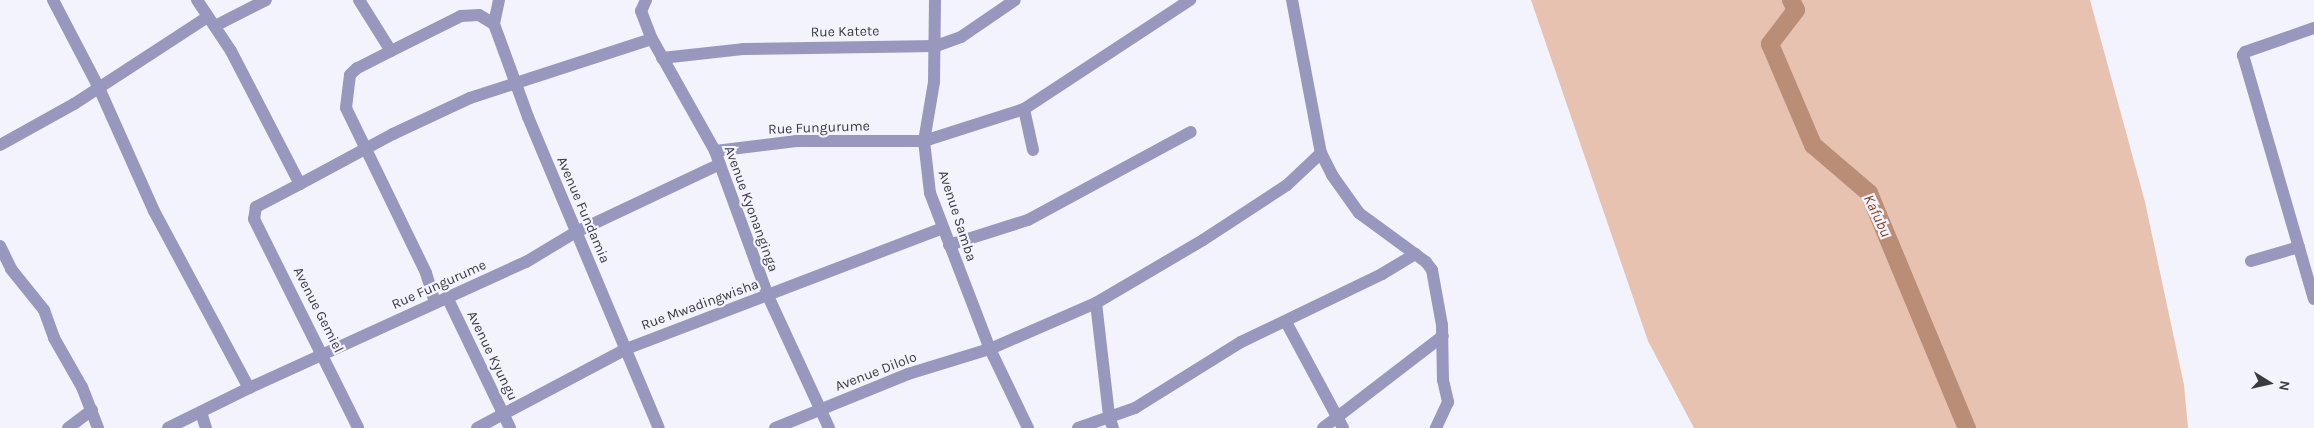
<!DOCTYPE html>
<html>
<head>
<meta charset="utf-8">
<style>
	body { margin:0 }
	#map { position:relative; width:2314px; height:428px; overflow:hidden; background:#f3f3fe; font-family:Karla,sans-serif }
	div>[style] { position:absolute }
	.green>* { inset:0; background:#e7c2b0 }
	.river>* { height:18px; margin:-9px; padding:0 9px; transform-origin:9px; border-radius:9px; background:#ba8d77 }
	.minor>* { height:12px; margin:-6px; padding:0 6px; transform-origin:6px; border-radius:6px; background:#9898be }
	span { translate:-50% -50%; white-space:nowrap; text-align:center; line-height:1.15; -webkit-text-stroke:4.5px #f3f3fe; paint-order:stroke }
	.street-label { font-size:14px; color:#3a3a3f }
	.water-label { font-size:15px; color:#7e4323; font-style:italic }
	.north { position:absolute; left:2244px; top:358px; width:50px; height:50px; -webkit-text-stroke:4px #f3f3fe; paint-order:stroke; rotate:100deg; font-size:14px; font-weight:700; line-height:20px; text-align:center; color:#3a3a3f }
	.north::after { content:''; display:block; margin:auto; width:18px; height:22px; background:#3a3a3f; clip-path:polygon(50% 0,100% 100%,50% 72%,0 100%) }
</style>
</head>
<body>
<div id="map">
	<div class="green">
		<i style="clip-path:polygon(1531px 0,2090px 0,2145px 202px,2184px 385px,2188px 428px,1694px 428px,1648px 341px)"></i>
	</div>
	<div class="river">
		<i style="left:1791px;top:0;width:11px;rotate:63deg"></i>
		<i style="left:1796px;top:10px;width:43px;rotate:127.4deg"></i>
		<i style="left:1770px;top:44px;width:110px;rotate:66.9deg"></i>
		<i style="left:1813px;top:145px;width:74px;rotate:40.6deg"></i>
		<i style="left:1869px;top:193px;width:255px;rotate:67.4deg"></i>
	</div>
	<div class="minor">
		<i style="left:53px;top:0;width:99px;rotate:62.4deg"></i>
		<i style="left:99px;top:88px;width:135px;rotate:65.9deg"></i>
		<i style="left:154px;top:211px;width:201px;rotate:61.8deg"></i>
		<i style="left:197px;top:0;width:61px;rotate:56.3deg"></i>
		<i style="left:231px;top:51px;width:150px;rotate:62.6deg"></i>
		<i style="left:300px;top:184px;width:50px;rotate:152.4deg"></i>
		<i style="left:256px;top:207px;width:12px;rotate:99deg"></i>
		<i style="left:254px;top:219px;width:233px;rotate:63.5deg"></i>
		<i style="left:359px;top:0;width:60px;rotate:57.9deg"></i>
		<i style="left:391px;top:51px;width:78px;rotate:-26.6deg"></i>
		<i style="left:461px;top:16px;width:18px;rotate:-3deg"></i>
		<i style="left:479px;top:15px;width:17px;rotate:31deg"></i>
		<i style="left:499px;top:0;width:25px;rotate:102deg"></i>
		<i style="left:494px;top:24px;width:99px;rotate:69.9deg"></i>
		<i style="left:528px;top:117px;width:337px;rotate:67.2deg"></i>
		<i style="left:646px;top:0;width:12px;rotate:114deg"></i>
		<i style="left:641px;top:11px;width:30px;rotate:69deg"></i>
		<i style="left:652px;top:39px;width:129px;rotate:60.6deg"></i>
		<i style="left:715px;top:151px;width:154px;rotate:69.9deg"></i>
		<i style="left:768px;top:296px;width:145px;rotate:65.2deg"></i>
		<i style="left:935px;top:0;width:82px;rotate:90.7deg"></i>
		<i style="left:934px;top:82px;width:60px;rotate:99.6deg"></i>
		<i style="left:924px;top:141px;width:52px;rotate:83.4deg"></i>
		<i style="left:930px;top:193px;width:167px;rotate:69deg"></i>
		<i style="left:990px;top:349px;width:88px;rotate:64.3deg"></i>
		<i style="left:1292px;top:0;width:156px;rotate:79.3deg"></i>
		<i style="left:1321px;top:153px;width:25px;rotate:63deg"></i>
		<i style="left:1332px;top:175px;width:47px;rotate:54.6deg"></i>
		<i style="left:1359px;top:213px;width:83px;rotate:36.2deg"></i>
		<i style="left:1426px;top:262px;width:10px;rotate:53deg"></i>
		<i style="left:1432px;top:270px;width:56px;rotate:79.7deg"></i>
		<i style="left:1442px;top:325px;width:55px;rotate:89deg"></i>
		<i style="left:1443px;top:380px;width:23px;rotate:77deg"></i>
		<i style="left:1448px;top:402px;width:29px;rotate:115deg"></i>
		<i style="left:215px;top:26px;width:57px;rotate:-27deg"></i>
		<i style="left:2314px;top:28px;width:73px;rotate:160.8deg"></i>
		<i style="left:2245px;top:52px;width:4px;rotate:124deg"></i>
		<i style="left:2243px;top:55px;width:254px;rotate:73.8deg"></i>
		<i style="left:391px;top:51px;width:38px;rotate:153deg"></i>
		<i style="left:357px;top:68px;width:10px;rotate:135deg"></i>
		<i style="left:350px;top:75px;width:33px;rotate:97deg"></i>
		<i style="left:346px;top:108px;width:183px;rotate:64.1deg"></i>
		<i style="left:426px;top:273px;width:31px;rotate:73deg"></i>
		<i style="left:662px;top:58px;width:81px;rotate:-6.3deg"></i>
		<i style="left:743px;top:49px;width:193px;rotate:-0.9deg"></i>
		<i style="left:936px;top:46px;width:27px;rotate:-20deg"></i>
		<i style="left:961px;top:37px;width:65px;rotate:-34.4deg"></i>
		<i style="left:0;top:145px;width:85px;rotate:-29deg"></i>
		<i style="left:74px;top:104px;width:158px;rotate:-33.1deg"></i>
		<i style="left:1033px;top:150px;width:42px;rotate:-102.4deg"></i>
		<i style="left:1024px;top:109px;width:199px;rotate:-33.3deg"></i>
		<i style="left:715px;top:151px;width:82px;rotate:-7deg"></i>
		<i style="left:796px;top:141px;width:128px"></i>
		<i style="left:924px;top:141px;width:105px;rotate:-17.7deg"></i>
		<i style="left:300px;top:184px;width:106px;rotate:-28.3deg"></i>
		<i style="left:393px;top:134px;width:85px;rotate:-25.1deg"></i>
		<i style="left:470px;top:98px;width:191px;rotate:-18deg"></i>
		<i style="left:949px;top:245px;width:83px;rotate:-17.6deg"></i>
		<i style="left:1028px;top:220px;width:185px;rotate:-28.4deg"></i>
		<i style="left:0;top:246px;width:25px;rotate:64deg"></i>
		<i style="left:11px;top:269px;width:53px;rotate:51.2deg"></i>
		<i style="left:44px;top:310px;width:30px;rotate:70deg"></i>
		<i style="left:54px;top:338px;width:56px;rotate:60.3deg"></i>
		<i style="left:82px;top:387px;width:44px;rotate:68.7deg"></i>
		<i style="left:2251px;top:261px;width:50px;rotate:-16.3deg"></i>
		<i style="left:447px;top:297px;width:145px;rotate:64.3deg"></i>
		<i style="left:1096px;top:303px;width:114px;rotate:83.4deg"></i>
		<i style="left:1109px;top:416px;width:13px;rotate:72deg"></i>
		<i style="left:1286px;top:322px;width:120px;rotate:61.7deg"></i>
		<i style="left:201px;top:412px;width:17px;rotate:73deg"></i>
		<i style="left:68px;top:428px;width:30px;rotate:-37deg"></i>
		<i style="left:168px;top:428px;width:90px;rotate:-26.3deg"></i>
		<i style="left:249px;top:388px;width:304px;rotate:-24.5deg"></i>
		<i style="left:526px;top:262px;width:58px;rotate:-31deg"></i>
		<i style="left:576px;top:232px;width:159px;rotate:-25.3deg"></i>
		<i style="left:477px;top:428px;width:169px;rotate:-27.9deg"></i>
		<i style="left:626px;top:349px;width:339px;rotate:-20.9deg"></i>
		<i style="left:775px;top:428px;width:144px;rotate:-22.1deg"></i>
		<i style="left:908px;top:374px;width:86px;rotate:-17deg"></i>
		<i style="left:990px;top:349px;width:116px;rotate:-23.5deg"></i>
		<i style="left:1096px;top:303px;width:124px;rotate:-30.5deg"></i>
		<i style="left:1203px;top:240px;width:100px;rotate:-33.2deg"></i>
		<i style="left:1287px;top:185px;width:47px;rotate:-43.3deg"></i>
		<i style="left:1078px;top:428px;width:60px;rotate:-19.3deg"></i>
		<i style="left:1135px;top:408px;width:125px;rotate:-31.9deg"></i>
		<i style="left:1241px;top:342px;width:157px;rotate:-25.7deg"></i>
		<i style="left:1382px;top:274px;width:39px;rotate:-31deg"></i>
		<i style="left:1323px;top:428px;width:151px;rotate:-37.5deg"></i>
	</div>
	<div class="street-label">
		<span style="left:845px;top:32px;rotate:-1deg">Rue Katete</span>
		<span style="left:819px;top:128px;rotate:-2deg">Rue Fungurume</span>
		<span style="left:751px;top:209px;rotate:70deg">Avenue Kyonanginga</span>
		<span style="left:583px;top:210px;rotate:67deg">Avenue Fundamia</span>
		<span style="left:957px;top:216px;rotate:72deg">Avenue Samba</span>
		<span style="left:439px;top:285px;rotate:-24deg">Rue Fungurume</span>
		<span style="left:700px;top:305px;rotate:-20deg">Rue Mwadingwisha</span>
		<span style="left:318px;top:310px;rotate:63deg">Avenue Gemiel</span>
		<span style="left:492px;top:356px;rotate:64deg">Avenue Kyungu</span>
		<span style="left:876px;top:372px;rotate:-21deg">Avenue Dilolo</span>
	</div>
	<div class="water-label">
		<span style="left:1877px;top:216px;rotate:65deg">Kafubu</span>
	</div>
	<div class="north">N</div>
</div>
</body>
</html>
